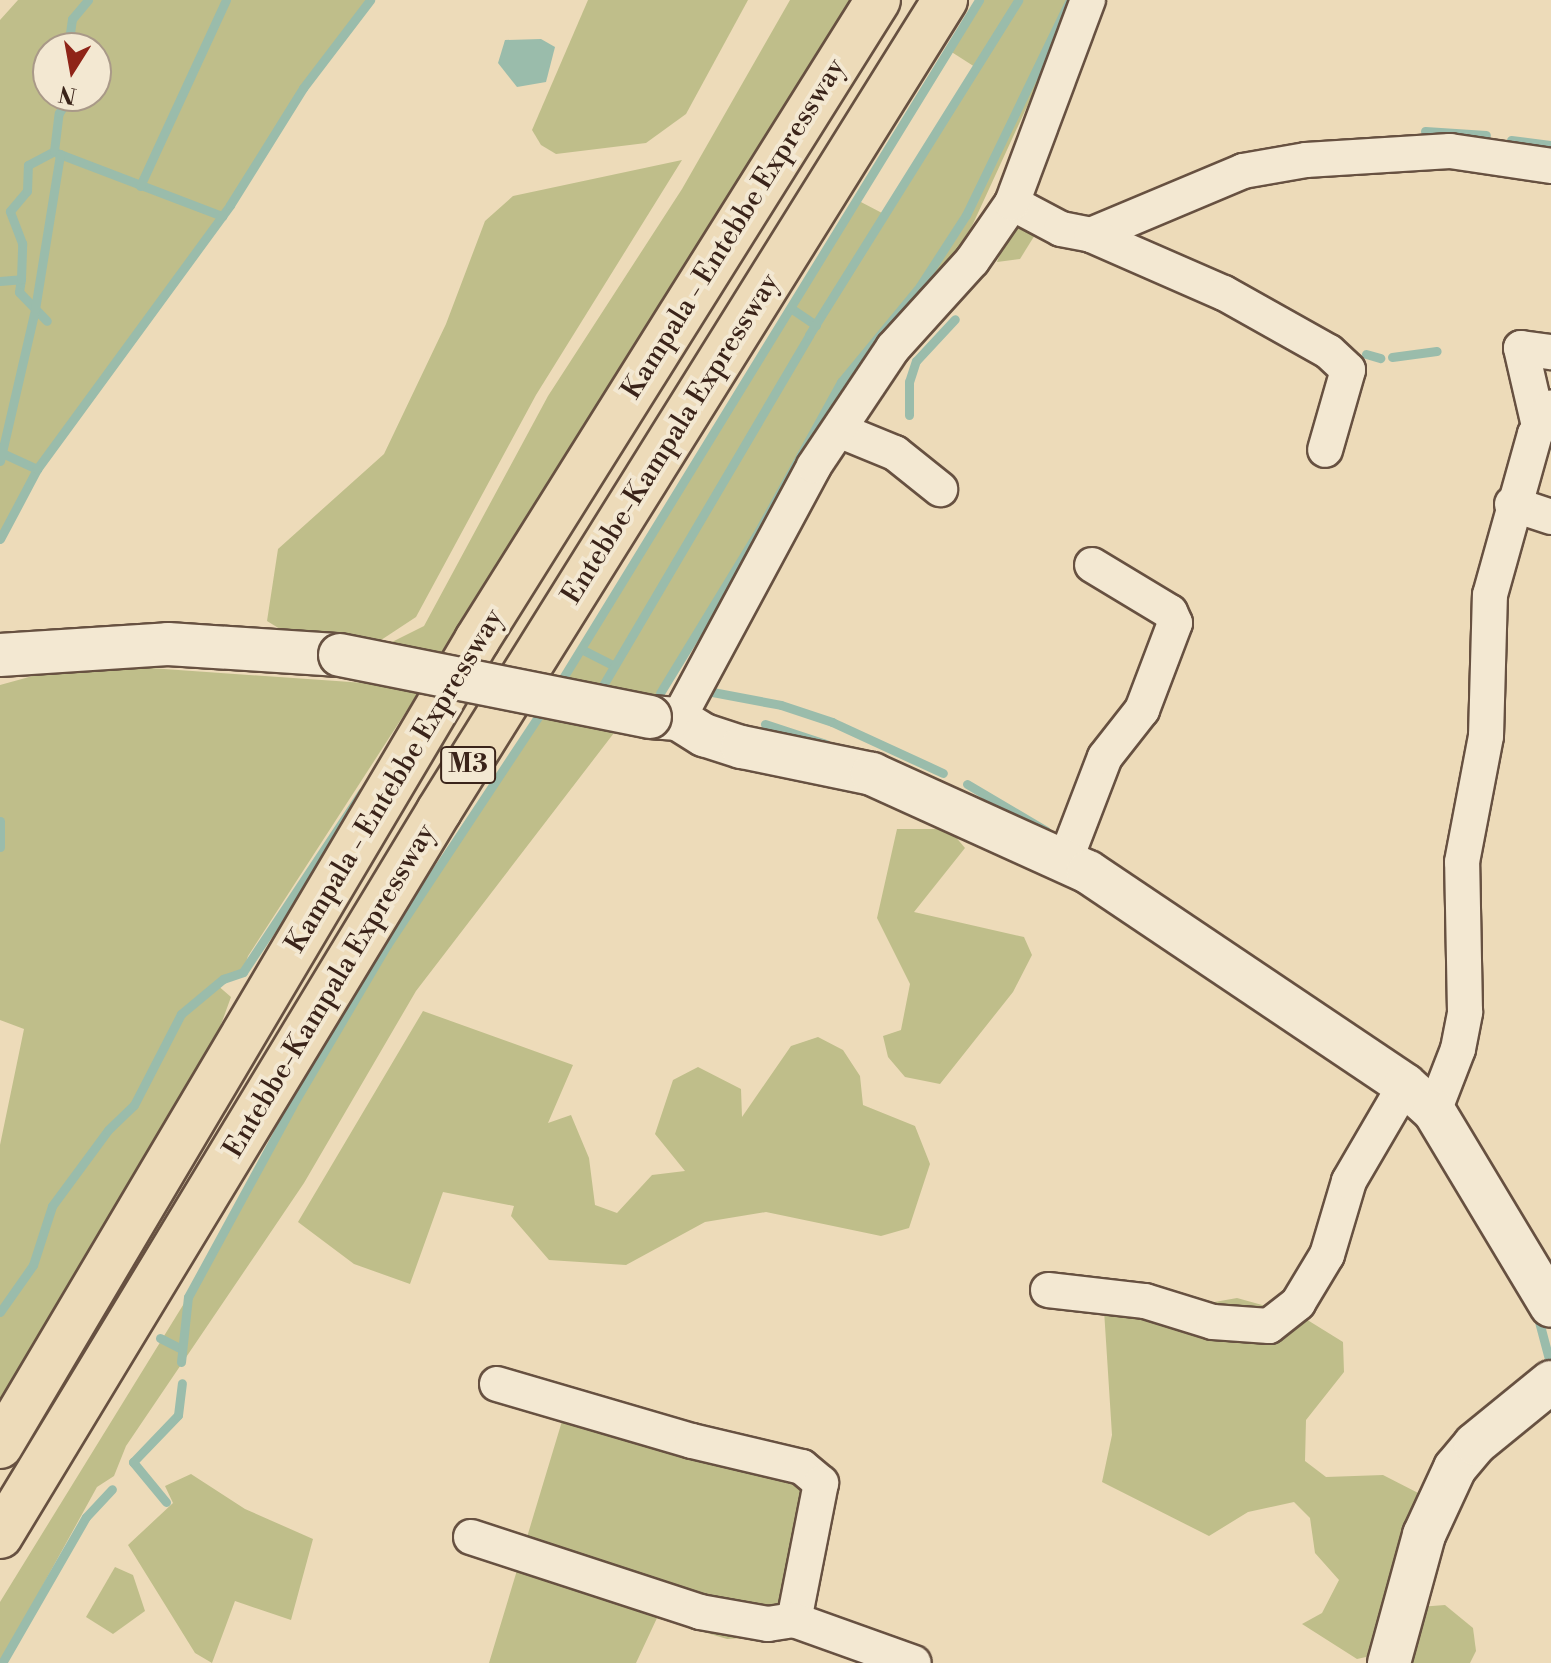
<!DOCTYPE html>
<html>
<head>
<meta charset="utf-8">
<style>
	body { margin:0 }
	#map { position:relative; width:1551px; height:1663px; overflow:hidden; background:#eddbb9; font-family:"Libre Bodoni",serif }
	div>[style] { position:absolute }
	.green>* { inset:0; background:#bfbe8a }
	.water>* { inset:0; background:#9abcab }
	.stream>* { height:9px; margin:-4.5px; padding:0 4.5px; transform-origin:4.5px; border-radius:4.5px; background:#9abcab }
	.roads { filter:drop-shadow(2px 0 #675141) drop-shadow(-2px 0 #675141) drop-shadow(0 2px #675141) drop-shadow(0 -2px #675141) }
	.minor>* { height:34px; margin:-17px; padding:0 17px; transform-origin:17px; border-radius:17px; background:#f3e8d2 }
	.tertiary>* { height:42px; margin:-21px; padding:0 21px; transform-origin:21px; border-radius:21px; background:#f3e8d2 }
	.motorway>* { height:44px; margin:-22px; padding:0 22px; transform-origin:22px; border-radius:22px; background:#eddbb9 }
	.bridges { filter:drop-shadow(2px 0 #675141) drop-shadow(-2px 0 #675141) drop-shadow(0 2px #675141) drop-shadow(0 -2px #675141) }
	.tertiary-bridge>* { height:42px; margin:-21px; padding:0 21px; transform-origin:21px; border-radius:21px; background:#f3e8d2 }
	span { translate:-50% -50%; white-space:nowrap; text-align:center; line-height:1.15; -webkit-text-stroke:8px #f3e8d2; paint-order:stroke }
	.shield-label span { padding:2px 6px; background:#f3e8d2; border:2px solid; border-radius:6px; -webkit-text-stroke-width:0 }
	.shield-label { font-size:26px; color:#3a2319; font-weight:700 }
	.street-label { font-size:28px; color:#3a2319 }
	.north { position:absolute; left:32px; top:32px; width:80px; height:80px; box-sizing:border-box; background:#f3e8d2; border:2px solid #a99988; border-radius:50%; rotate:191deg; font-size:22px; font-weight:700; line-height:32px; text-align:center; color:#3a2319 }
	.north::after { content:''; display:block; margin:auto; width:28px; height:36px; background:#8f2418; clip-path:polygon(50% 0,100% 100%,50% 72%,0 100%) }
</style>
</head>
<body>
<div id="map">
	<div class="green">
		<i style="clip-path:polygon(evenodd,18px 0,370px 0,303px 88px,230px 205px,37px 469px,0 539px,0 20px,18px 0,96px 48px,96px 96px,48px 96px,48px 48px,96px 48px)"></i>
		<i style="clip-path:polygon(588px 0,748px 0,686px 114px,646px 143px,556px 154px,541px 145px,532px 130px)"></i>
		<i style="clip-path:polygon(790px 0,854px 0,446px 661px,382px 647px,424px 626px,548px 396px,682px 189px)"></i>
		<i style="clip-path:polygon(979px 0,1076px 0,972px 226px,943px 271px,920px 286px,841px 382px,756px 536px,660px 693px,636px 701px,560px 683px,859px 201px,882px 213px,975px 67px,950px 51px)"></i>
		<i style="clip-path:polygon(682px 160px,536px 395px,416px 617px,372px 646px,280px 629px,267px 621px,278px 549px,384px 454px,446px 324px,485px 221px,513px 196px)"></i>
		<i style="clip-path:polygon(1015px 216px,1043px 222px,1020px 259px,997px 262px)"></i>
		<i style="clip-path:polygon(150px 668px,422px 687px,248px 956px,243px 972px,216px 984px,231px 997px,219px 1030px,0 1400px,0 1145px,24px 1029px,0 1020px,0 685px,51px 671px)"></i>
		<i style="clip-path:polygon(542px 710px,617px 729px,416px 991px,304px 1183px,126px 1446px,114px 1476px,97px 1487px,0 1663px,0 1602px,188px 1297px,387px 945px)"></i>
		<i style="clip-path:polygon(897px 829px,949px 829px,965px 848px,914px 912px,1024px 937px,1032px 955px,1013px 992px,940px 1084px,905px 1077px,888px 1057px,883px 1036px,901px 1030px,910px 984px,877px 918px)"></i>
		<i style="clip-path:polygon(423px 1011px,573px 1065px,548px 1123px,571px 1115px,589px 1158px,595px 1205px,617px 1213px,652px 1175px,685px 1171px,655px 1134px,673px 1080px,698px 1067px,741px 1089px,742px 1117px,791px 1046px,818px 1037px,843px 1050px,860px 1076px,863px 1105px,915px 1126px,930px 1164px,909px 1228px,881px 1236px,766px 1212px,705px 1222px,626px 1265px,549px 1260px,511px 1216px,514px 1206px,443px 1192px,410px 1284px,354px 1264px,298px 1222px)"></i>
		<i style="clip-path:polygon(1237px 1298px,1301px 1316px,1343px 1342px,1344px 1372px,1306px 1420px,1305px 1461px,1326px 1477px,1383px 1475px,1424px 1496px,1375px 1655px,1357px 1659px,1302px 1624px,1322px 1613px,1339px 1580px,1315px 1553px,1310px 1518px,1294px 1502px,1248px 1512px,1209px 1536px,1102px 1482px,1112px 1435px,1104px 1310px,1164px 1311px)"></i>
		<i style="clip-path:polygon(572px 1388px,817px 1462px,807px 1634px,727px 1639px,657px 1618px,636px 1663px,489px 1663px)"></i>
		<i style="clip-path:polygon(191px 1474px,245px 1509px,313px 1539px,291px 1620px,235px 1601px,212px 1663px,195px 1653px,128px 1545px,173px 1503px,165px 1486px)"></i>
		<i style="clip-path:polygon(115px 1567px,133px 1575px,145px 1611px,113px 1634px,86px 1617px)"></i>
		<i style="clip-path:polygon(1445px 1605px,1473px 1628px,1476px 1651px,1470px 1663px,1399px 1663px,1406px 1608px)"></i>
	</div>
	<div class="water">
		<i style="clip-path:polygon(541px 39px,555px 47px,546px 82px,517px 87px,498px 63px,505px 40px)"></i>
	</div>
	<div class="stream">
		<i style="left:79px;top:48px;width:17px;rotate:-121deg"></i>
		<i style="left:70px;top:33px;width:14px;rotate:-82deg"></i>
		<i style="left:72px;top:19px;width:25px;rotate:-50deg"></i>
		<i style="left:1425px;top:131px;width:61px;rotate:3.8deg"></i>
		<i style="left:1511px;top:140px;width:40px;rotate:7.1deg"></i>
		<i style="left:57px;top:153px;width:177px;rotate:20.9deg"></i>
		<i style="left:140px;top:186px;width:205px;rotate:-65.2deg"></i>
		<i style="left:21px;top:279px;width:13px;rotate:99deg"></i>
		<i style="left:19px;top:292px;width:40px;rotate:46deg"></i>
		<i style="left:0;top:281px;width:21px;rotate:-5deg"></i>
		<i style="left:21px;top:279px;width:36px;rotate:-88deg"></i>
		<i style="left:22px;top:243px;width:34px;rotate:-111deg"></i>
		<i style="left:10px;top:211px;width:26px;rotate:-50deg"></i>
		<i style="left:27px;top:191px;width:26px;rotate:-88deg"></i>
		<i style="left:28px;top:165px;width:30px;rotate:-28deg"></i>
		<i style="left:54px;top:151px;width:38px;rotate:-83deg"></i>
		<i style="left:59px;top:113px;width:20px;rotate:-57deg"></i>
		<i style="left:792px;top:309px;width:29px;rotate:34deg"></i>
		<i style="left:1366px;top:354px;width:15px;rotate:16deg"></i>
		<i style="left:1392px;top:357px;width:45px;rotate:-7.6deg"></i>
		<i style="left:909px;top:415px;width:33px;rotate:-90deg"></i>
		<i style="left:909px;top:382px;width:22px;rotate:-72deg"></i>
		<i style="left:916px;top:361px;width:57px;rotate:-47.1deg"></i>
		<i style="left:0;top:452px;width:41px;rotate:24.7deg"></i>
		<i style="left:0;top:461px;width:156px;rotate:-77deg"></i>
		<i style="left:35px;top:309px;width:157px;rotate:-80.8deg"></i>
		<i style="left:0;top:539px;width:79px;rotate:-62.1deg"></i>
		<i style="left:37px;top:469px;width:327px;rotate:-53.8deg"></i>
		<i style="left:230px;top:205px;width:138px;rotate:-58deg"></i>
		<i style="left:303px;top:88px;width:111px;rotate:-52.7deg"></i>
		<i style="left:583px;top:650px;width:31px;rotate:27deg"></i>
		<i style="left:558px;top:686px;width:805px;rotate:-58.46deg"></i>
		<i style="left:602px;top:687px;width:408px;rotate:-59.5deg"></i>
		<i style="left:809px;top:335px;width:395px;rotate:-58deg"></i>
		<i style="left:707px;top:691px;width:75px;rotate:10.7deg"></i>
		<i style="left:781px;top:705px;width:54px;rotate:18.4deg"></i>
		<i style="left:832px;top:722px;width:122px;rotate:24.7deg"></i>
		<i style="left:660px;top:693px;width:184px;rotate:-58.6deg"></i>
		<i style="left:756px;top:536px;width:176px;rotate:-61.1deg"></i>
		<i style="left:841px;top:382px;width:124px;rotate:-50.5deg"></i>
		<i style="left:920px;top:286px;width:85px;rotate:-57.1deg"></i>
		<i style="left:966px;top:215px;width:239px;rotate:-64.2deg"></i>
		<i style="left:765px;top:724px;width:64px;rotate:18.2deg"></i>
		<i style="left:967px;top:784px;width:92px;rotate:30.7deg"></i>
		<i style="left:0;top:821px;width:26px;rotate:90deg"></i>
		<i style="left:0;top:1312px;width:57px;rotate:-54.9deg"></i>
		<i style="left:33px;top:1265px;width:62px;rotate:-72.1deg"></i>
		<i style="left:52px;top:1206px;width:94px;rotate:-53.6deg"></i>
		<i style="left:108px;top:1130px;width:36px;rotate:-44deg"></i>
		<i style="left:134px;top:1105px;width:102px;rotate:-62.7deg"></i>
		<i style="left:181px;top:1014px;width:55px;rotate:-39.8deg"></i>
		<i style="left:223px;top:979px;width:21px;rotate:-19deg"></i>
		<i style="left:243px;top:972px;width:216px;rotate:-56.5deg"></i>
		<i style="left:1537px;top:1314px;width:47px;rotate:75.1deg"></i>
		<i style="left:160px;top:1338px;width:22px;rotate:27deg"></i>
		<i style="left:181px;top:1362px;width:65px;rotate:-83.9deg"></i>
		<i style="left:188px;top:1297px;width:217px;rotate:-61.4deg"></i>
		<i style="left:292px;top:1106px;width:187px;rotate:-59.5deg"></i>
		<i style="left:387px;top:945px;width:284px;rotate:-56.5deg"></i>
		<i style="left:166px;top:1502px;width:52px;rotate:-129.5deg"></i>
		<i style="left:133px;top:1462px;width:65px;rotate:-46.2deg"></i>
		<i style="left:178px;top:1415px;width:32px;rotate:-83deg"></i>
		<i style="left:2px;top:1663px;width:168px;rotate:-60.1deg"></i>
		<i style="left:86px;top:1517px;width:38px;rotate:-47deg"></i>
	</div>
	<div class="roads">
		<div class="minor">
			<i style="left:1012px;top:203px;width:55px;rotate:28deg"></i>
			<i style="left:1061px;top:229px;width:31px;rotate:11deg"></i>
			<i style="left:1091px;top:235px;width:165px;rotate:-22.8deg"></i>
			<i style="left:1243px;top:171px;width:64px;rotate:-9.9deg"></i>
			<i style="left:1306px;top:160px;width:144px;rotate:-3.6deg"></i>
			<i style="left:1450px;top:151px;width:102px;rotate:8.4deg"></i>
			<i style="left:1091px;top:235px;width:145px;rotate:23.6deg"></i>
			<i style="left:1224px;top:293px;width:120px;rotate:29.3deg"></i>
			<i style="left:1329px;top:352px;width:26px;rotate:43deg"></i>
			<i style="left:1348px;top:370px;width:83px;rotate:106deg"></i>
			<i style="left:1539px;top:426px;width:80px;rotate:-103deg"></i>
			<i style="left:1521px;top:348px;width:30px;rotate:8deg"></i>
			<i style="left:841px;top:431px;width:58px;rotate:22.2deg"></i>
			<i style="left:895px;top:453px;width:58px;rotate:38.7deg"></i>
			<i style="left:1512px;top:504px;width:41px;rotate:18.4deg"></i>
			<i style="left:678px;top:719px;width:287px;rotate:-61.7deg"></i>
			<i style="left:814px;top:466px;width:142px;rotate:-56.2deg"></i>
			<i style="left:893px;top:348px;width:118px;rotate:-47.8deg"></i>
			<i style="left:972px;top:261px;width:70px;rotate:-55.4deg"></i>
			<i style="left:1012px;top:203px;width:217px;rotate:-69.5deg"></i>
			<i style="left:1065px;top:861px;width:111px;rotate:-69deg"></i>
			<i style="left:1105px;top:757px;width:60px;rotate:-51.8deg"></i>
			<i style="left:1142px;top:710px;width:93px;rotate:-69.2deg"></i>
			<i style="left:1175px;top:623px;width:12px;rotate:-114deg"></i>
			<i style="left:1170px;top:612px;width:91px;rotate:-148.9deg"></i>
			<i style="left:1434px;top:1111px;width:66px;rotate:-68.8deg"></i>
			<i style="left:1458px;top:1049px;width:38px;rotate:-79deg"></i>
			<i style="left:1465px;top:1012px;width:150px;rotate:-91.1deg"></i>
			<i style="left:1462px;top:862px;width:128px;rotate:-79.2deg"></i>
			<i style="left:1486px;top:736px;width:141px;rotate:-88.4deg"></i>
			<i style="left:1490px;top:595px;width:167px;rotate:-74.4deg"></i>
			<i style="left:1535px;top:434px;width:31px;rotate:-59deg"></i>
			<i style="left:1048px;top:1290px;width:98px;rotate:6.5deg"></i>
			<i style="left:1145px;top:1301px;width:71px;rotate:17.2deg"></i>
			<i style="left:1213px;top:1322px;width:56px;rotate:4.1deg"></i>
			<i style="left:1269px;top:1326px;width:37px;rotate:-38deg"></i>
			<i style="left:1298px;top:1303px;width:56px;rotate:-58.9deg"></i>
			<i style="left:1327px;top:1255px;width:77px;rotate:-73.4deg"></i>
			<i style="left:1349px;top:1181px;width:111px;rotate:-59.7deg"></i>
			<i style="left:497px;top:1384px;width:203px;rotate:16.3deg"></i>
			<i style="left:692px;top:1441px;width:113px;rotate:13.3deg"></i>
			<i style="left:802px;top:1467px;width:25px;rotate:40deg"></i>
			<i style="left:821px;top:1483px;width:140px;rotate:101.1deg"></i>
			<i style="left:794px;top:1620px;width:127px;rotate:19.7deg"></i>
			<i style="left:471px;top:1537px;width:241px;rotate:18.1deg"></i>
			<i style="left:700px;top:1612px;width:69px;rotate:10deg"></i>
			<i style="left:768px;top:1624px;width:26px;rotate:-9deg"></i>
		</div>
		<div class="tertiary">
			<i style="left:0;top:655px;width:168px;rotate:-3.7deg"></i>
			<i style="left:168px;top:644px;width:172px;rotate:3.7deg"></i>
			<i style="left:650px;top:717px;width:28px;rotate:4deg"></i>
			<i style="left:678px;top:719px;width:31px;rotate:32deg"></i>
			<i style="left:704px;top:735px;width:40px;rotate:18deg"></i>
			<i style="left:742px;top:747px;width:133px;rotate:11.7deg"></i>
			<i style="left:872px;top:774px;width:237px;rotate:24.4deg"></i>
			<i style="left:1088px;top:872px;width:382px;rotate:33.9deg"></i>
			<i style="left:1405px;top:1085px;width:39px;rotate:42deg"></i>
			<i style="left:1434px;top:1111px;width:227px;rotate:59deg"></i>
			<i style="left:1389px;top:1663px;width:133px;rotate:-74.7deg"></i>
			<i style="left:1424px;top:1535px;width:74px;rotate:-65.2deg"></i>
			<i style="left:1455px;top:1468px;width:31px;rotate:-50deg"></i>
			<i style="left:1475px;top:1444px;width:98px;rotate:-39.2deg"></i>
		</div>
		<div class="motorway">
			<i style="left:0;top:1446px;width:937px;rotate:-59.38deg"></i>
			<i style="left:477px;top:640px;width:755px;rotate:-57.93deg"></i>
			<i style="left:0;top:1536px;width:848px;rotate:-58.8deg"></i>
			<i style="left:439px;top:811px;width:956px;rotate:-58.04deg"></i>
		</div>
	</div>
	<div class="bridges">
		<div class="tertiary-bridge">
			<i style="left:340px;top:655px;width:316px;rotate:11.3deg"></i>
		</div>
	</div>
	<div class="shield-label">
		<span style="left:468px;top:765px">M3</span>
	</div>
	<div class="street-label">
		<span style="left:734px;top:229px;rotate:-58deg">Kampala - Entebbe Expressway</span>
		<span style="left:671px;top:439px;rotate:-58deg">Entebbe-Kampala Expressway</span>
		<span style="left:395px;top:781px;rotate:-59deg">Kampala - Entebbe Expressway</span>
		<span style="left:330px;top:991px;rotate:-59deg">Entebbe-Kampala Expressway</span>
	</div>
	<div class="north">N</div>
</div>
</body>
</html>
